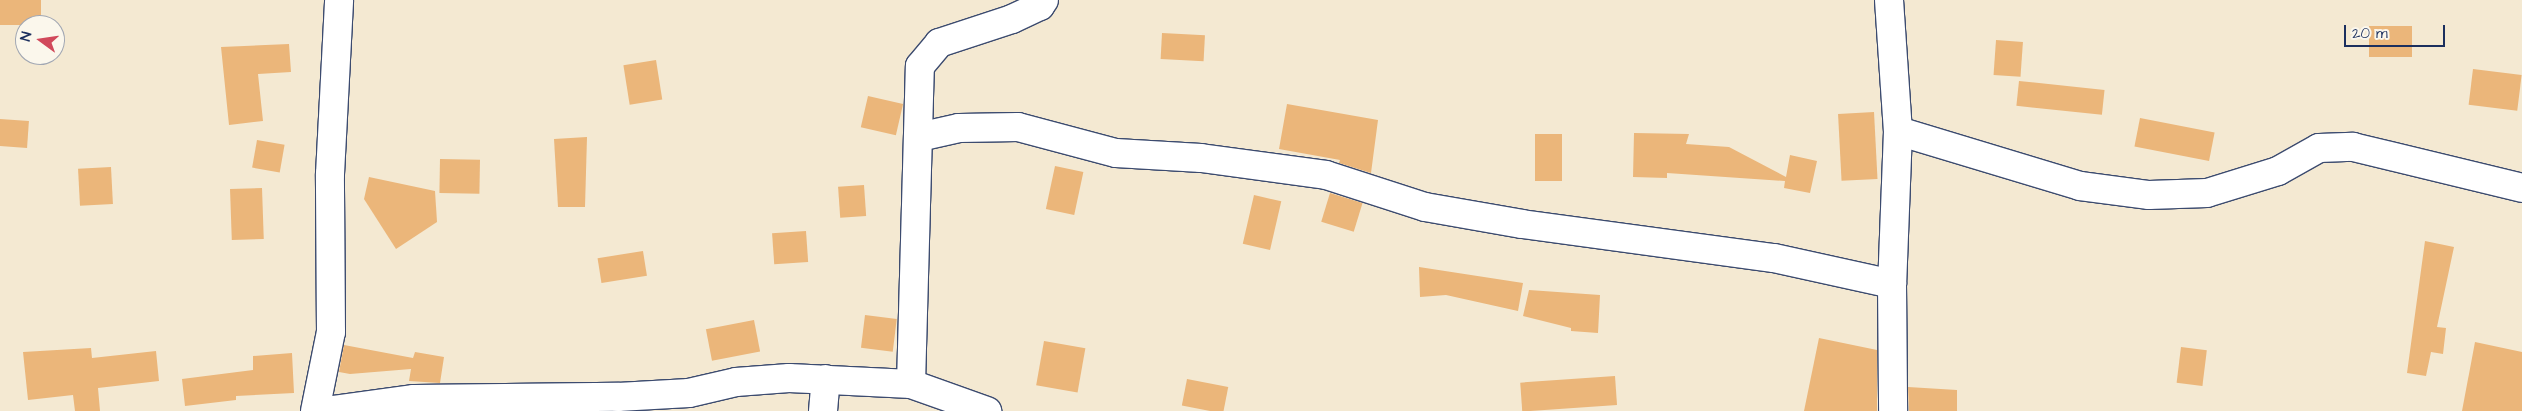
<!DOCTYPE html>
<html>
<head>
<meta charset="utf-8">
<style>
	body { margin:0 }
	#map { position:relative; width:2522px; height:411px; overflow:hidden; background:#f4e9d2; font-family:"Architects Daughter",sans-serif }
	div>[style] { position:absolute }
	.building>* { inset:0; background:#ebb67a; transform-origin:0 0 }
	.roads { filter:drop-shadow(1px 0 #3c4b6f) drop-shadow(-1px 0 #3c4b6f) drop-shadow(0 1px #3c4b6f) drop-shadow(0 -1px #3c4b6f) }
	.street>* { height:28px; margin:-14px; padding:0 14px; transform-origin:14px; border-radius:14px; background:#fff }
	span { translate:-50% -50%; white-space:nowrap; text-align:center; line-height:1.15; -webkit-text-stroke:5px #fbf7ec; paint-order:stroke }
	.north { position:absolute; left:15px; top:15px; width:50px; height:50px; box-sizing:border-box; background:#fbf7ec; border:1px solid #a1a7b3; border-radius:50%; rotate:284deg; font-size:14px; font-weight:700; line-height:20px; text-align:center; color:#1b2f5e }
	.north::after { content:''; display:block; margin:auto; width:18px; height:22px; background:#d1495b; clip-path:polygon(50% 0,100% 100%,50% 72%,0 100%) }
	.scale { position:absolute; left:2344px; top:25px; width:101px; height:22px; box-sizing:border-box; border:2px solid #1b2f5e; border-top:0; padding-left:6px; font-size:15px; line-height:18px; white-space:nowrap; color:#1b2f5e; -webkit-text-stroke:4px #fbf7ec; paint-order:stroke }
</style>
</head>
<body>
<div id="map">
	<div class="building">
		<i style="left:0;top:0;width:41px;height:25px"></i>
		<i style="left:2369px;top:26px;width:43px;height:31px"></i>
		<i style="left:1162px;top:33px;width:43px;height:26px;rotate:3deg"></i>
		<i style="left:1996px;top:40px;width:27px;height:35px;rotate:4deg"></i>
		<i style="clip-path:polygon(289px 44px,291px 72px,258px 74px,263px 121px,229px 125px,221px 47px)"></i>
		<i style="left:656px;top:60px;width:40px;height:33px;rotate:81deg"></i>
		<i style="left:2473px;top:69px;width:49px;height:36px;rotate:7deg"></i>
		<i style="left:2019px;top:81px;width:86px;height:25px;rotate:6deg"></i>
		<i style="left:868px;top:96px;width:36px;height:32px;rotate:13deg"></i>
		<i style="clip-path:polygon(1287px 104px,1378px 120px,1371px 173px,1339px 163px,1340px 160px,1279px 149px)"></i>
		<i style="left:1874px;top:112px;width:67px;height:36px;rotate:87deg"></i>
		<i style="left:2140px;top:118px;width:76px;height:29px;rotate:11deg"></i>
		<i style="left:0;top:119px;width:29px;height:27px;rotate:4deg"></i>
		<i style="clip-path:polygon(1634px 133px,1689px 134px,1686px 144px,1729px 147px,1786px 177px,1790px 155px,1817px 161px,1810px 193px,1784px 188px,1785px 181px,1667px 173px,1667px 178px,1633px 177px)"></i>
		<i style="left:1535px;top:134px;width:27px;height:47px"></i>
		<i style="clip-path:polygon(587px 137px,585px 207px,558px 207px,554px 139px)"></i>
		<i style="left:257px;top:140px;width:28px;height:28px;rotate:10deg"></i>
		<i style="left:440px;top:159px;width:40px;height:34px;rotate:1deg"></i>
		<i style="left:1055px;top:166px;width:29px;height:44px;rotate:12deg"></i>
		<i style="left:111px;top:167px;width:37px;height:33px;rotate:87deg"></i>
		<i style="clip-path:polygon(369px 177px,435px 191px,437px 222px,396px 249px,364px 199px)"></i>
		<i style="left:864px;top:185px;width:31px;height:26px;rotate:86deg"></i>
		<i style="left:262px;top:188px;width:51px;height:32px;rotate:88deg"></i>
		<i style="left:1330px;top:193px;width:34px;height:30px;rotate:17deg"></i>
		<i style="left:1254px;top:195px;width:28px;height:50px;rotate:13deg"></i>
		<i style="left:806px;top:231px;width:31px;height:34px;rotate:86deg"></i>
		<i style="clip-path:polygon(2425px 241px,2454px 247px,2437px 327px,2446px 328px,2443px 354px,2431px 352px,2426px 376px,2407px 373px)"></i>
		<i style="left:643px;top:251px;width:25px;height:46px;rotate:81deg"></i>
		<i style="clip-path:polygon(1419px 267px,1523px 283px,1518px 311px,1446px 295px,1420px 297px)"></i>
		<i style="clip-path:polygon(1529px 290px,1600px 295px,1598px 333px,1571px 331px,1571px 328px,1523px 316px)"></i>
		<i style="left:865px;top:315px;width:32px;height:33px;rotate:7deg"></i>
		<i style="left:754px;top:320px;width:32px;height:49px;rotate:79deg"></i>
		<i style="clip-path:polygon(1819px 338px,1877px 350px,1877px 411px,1804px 411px)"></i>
		<i style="left:1044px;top:341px;width:42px;height:45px;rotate:10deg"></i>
		<i style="clip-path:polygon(2475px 342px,2522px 352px,2522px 411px,2462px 411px)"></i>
		<i style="clip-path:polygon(344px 345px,413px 358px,415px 352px,444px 357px,440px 383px,409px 381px,411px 369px,350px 374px,339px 372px)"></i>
		<i style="left:2181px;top:347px;width:26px;height:36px;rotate:7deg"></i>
		<i style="clip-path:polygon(91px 348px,92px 358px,156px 351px,159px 381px,98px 388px,100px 411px,75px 411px,73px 395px,28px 400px,23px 352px)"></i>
		<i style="clip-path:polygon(292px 353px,294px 393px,236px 396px,236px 400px,185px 406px,182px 379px,253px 370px,253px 356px)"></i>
		<i style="left:1615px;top:376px;width:29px;height:95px;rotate:86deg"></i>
		<i style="left:1187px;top:379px;width:42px;height:27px;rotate:11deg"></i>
		<i style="clip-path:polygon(1908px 387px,1957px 390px,1957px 411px,1909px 411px)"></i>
	</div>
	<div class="roads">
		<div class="street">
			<i style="left:1889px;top:0;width:131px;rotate:86.1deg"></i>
			<i style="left:1898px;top:131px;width:153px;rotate:92.2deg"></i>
			<i style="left:1892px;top:284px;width:127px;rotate:89.5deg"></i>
			<i style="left:1898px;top:131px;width:190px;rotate:16.8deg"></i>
			<i style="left:2080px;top:186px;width:70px;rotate:7.4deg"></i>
			<i style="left:2149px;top:195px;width:58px;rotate:-2deg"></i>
			<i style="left:2207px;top:193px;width:74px;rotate:-17.2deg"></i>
			<i style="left:2278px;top:171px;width:47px;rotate:-29.3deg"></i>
			<i style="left:2319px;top:148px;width:34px;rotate:-2deg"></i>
			<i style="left:2353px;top:147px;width:174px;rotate:13.6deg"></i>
			<i style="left:919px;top:137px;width:41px;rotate:-12.7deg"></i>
			<i style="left:959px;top:128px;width:59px;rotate:-1deg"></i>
			<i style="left:1018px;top:127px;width:101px;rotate:14.9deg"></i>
			<i style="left:1116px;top:153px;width:85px;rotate:3.4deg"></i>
			<i style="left:1201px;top:158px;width:126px;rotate:7.7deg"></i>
			<i style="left:1326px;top:175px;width:104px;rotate:17.9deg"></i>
			<i style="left:1425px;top:207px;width:98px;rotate:9.9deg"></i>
			<i style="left:1522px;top:224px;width:254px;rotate:7.7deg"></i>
			<i style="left:1774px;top:258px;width:121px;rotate:12.4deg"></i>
			<i style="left:911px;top:384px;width:318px;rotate:-88.4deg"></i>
			<i style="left:920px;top:66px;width:30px;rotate:-50deg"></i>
			<i style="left:939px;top:43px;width:77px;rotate:-18.2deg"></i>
			<i style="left:1012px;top:19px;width:31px;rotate:-25deg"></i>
			<i style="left:1040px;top:6px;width:7px;rotate:-56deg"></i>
			<i style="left:315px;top:411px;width:81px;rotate:-78.6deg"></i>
			<i style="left:331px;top:332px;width:158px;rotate:-90.4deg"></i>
			<i style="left:330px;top:174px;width:174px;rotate:-87deg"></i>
			<i style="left:325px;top:411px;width:90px;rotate:-7.7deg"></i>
			<i style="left:414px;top:399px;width:204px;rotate:-0.6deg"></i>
			<i style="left:618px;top:397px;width:71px;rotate:-3.2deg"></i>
			<i style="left:689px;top:393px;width:48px;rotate:-13.2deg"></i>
			<i style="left:736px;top:382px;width:53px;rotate:-4.3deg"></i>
			<i style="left:789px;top:378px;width:122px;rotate:2.8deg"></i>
			<i style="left:911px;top:384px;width:81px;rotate:19.6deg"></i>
			<i style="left:823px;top:411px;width:32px;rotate:-85deg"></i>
		</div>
	</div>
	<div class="north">N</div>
	<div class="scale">20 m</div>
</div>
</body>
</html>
